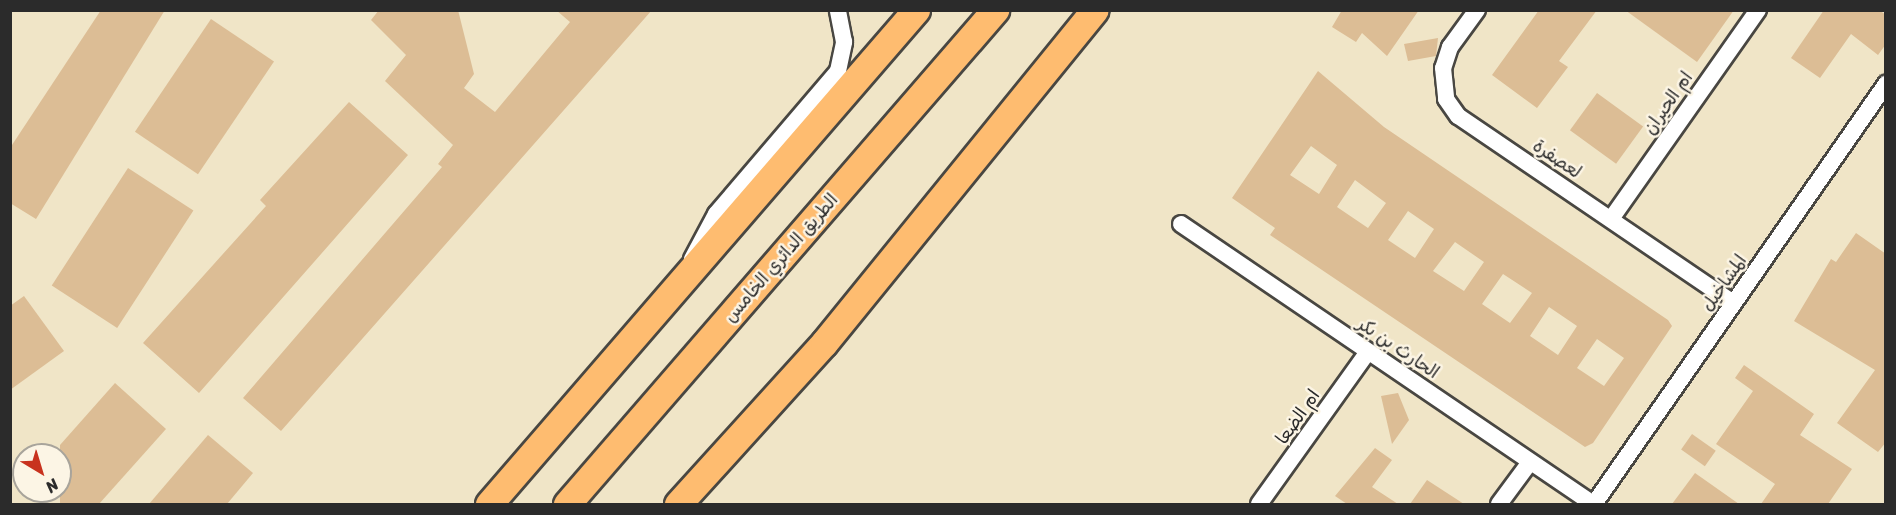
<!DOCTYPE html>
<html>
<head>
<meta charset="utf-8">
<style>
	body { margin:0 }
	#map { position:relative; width:1896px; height:515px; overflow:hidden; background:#f0e5c7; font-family:Sriracha,"Playpen Sans Arabic",sans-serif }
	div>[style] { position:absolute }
	.building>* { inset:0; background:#dcbd95; transform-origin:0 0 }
	.roads { filter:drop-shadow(2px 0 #494742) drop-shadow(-2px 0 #494742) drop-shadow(0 2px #494742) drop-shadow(0 -2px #494742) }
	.minor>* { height:16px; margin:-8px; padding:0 8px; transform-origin:8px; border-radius:8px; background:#fff }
	.trunk>* { height:27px; margin:-13.5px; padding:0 13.5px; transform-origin:13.5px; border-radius:13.5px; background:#febc70 }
	span { translate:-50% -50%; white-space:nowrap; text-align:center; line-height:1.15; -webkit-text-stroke:5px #fcf5e5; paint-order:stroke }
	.street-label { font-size:18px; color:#2b2b2b }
	.frame { position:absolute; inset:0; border:12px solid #2b2b2b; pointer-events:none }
	.north { position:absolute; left:12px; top:443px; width:60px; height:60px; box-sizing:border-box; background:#fcf5e5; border:2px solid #a8a49b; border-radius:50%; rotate:142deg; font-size:16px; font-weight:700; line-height:24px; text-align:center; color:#2b2b2b }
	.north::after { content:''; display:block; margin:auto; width:21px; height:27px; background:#c8321e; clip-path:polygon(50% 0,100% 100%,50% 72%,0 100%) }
</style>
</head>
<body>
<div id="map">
	<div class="building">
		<i style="clip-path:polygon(101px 10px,165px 10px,36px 219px,10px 203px,10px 148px)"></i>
		<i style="clip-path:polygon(379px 10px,458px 10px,474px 74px,464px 88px,495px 112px,570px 22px,556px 10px,652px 10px,281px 431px,243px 398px,442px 167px,438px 164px,453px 145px,385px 81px,406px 55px,371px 20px)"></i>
		<i style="clip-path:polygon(1342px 10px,1419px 10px,1387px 56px,1362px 33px,1356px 42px,1332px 27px)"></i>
		<i style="clip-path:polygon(1539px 10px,1597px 10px,1559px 61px,1568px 67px,1537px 108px,1492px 75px)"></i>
		<i style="clip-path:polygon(1625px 10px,1734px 10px,1697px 62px)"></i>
		<i style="clip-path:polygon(1824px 10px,1879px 10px,1886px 15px,1886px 44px,1878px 55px,1851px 34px,1820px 78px,1791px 58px)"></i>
		<i style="left:211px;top:19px;width:76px;height:136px;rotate:34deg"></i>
		<i style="clip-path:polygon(1438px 38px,1436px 56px,1408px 61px,1404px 44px)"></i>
		<i style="clip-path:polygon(evenodd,1318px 71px,1384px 127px,1668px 320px,1672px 326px,1593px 443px,1585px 447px,1270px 235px,1275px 228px,1232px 198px,1318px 71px,1311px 146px,1337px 165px,1319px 194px,1290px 175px,1311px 146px,1318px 71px,1355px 180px,1386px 203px,1368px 228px,1337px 207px,1355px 180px,1318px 71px,1408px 211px,1434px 229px,1415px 258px,1388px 240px,1408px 211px,1318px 71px,1455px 242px,1484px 262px,1464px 291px,1433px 271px,1455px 242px,1318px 71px,1503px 274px,1532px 293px,1510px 323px,1482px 304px,1503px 274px,1318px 71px,1549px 307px,1577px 326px,1558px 355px,1530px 336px,1549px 307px,1318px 71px,1597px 339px,1624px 358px,1604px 386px,1577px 368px,1597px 339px)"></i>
		<i style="left:1597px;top:93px;width:57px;height:46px;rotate:36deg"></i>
		<i style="clip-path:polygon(349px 102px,408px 155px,199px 393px,143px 343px,266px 206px,260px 200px)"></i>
		<i style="left:128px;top:168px;width:78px;height:140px;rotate:33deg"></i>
		<i style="clip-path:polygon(1856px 233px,1886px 254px,1886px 442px,1878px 452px,1837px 423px,1875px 370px,1794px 321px,1831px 259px,1836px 262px)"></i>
		<i style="clip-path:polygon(24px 296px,64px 351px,10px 390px,10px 306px)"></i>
		<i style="clip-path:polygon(1744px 365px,1814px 414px,1800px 435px,1852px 469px,1828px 504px,1761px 504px,1775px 484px,1716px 444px,1753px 391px,1735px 378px)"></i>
		<i style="clip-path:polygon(115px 383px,166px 429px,99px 504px,60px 504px,60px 445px)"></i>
		<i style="clip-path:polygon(1398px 393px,1409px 420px,1392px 444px,1381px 396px)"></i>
		<i style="left:1692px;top:434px;width:29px;height:19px;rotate:35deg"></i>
		<i style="clip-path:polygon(208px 435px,253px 473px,227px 504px,149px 504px)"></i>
		<i style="clip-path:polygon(1375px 448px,1392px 460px,1372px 487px,1398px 504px,1347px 504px,1335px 496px)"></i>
		<i style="clip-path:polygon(1695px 473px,1739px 504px,1672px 504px)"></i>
		<i style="clip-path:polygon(1427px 480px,1464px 504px,1410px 504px)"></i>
	</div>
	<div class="roads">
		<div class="minor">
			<i style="left:1477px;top:10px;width:46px;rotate:126.1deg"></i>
			<i style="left:1450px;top:47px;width:22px;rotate:108deg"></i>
			<i style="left:1443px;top:68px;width:31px;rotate:84deg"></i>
			<i style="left:1446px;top:99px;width:21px;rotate:55deg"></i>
			<i style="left:1458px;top:116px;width:333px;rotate:34.2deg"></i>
			<i style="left:1611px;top:219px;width:256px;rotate:-54.9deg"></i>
			<i style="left:1181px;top:224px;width:498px;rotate:34.2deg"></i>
			<i style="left:692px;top:259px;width:51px;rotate:-61.9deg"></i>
			<i style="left:716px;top:214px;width:188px;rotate:-49.5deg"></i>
			<i style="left:838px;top:71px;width:30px;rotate:-78deg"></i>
			<i style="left:844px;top:42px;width:33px;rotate:-101deg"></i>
			<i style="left:1259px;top:504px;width:187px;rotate:-54.4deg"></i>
			<i style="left:1499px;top:504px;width:52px;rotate:-53.6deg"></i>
			<i style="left:1594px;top:504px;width:512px;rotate:-55.19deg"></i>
		</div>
		<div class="trunk">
			<i style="left:489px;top:504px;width:653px;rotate:-49.16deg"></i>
			<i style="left:567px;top:504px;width:654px;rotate:-49.09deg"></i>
			<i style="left:678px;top:504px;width:217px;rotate:-47.8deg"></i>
			<i style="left:824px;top:343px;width:429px;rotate:-50.9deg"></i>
		</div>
	</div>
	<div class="street-label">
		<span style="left:1668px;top:103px;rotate:-55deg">ام الحيران</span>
		<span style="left:1557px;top:159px;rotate:34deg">لعصفرة</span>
		<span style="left:781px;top:258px;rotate:-49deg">الطريق الدائري الخامس</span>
		<span style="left:1724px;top:283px;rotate:-55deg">المشاخيل</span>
		<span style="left:1398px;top:348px;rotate:34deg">الحارث بن بكر</span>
		<span style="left:1298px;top:417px;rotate:-55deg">ام الضعا</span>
	</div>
	<div class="frame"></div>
	<div class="north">N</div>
</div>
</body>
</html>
